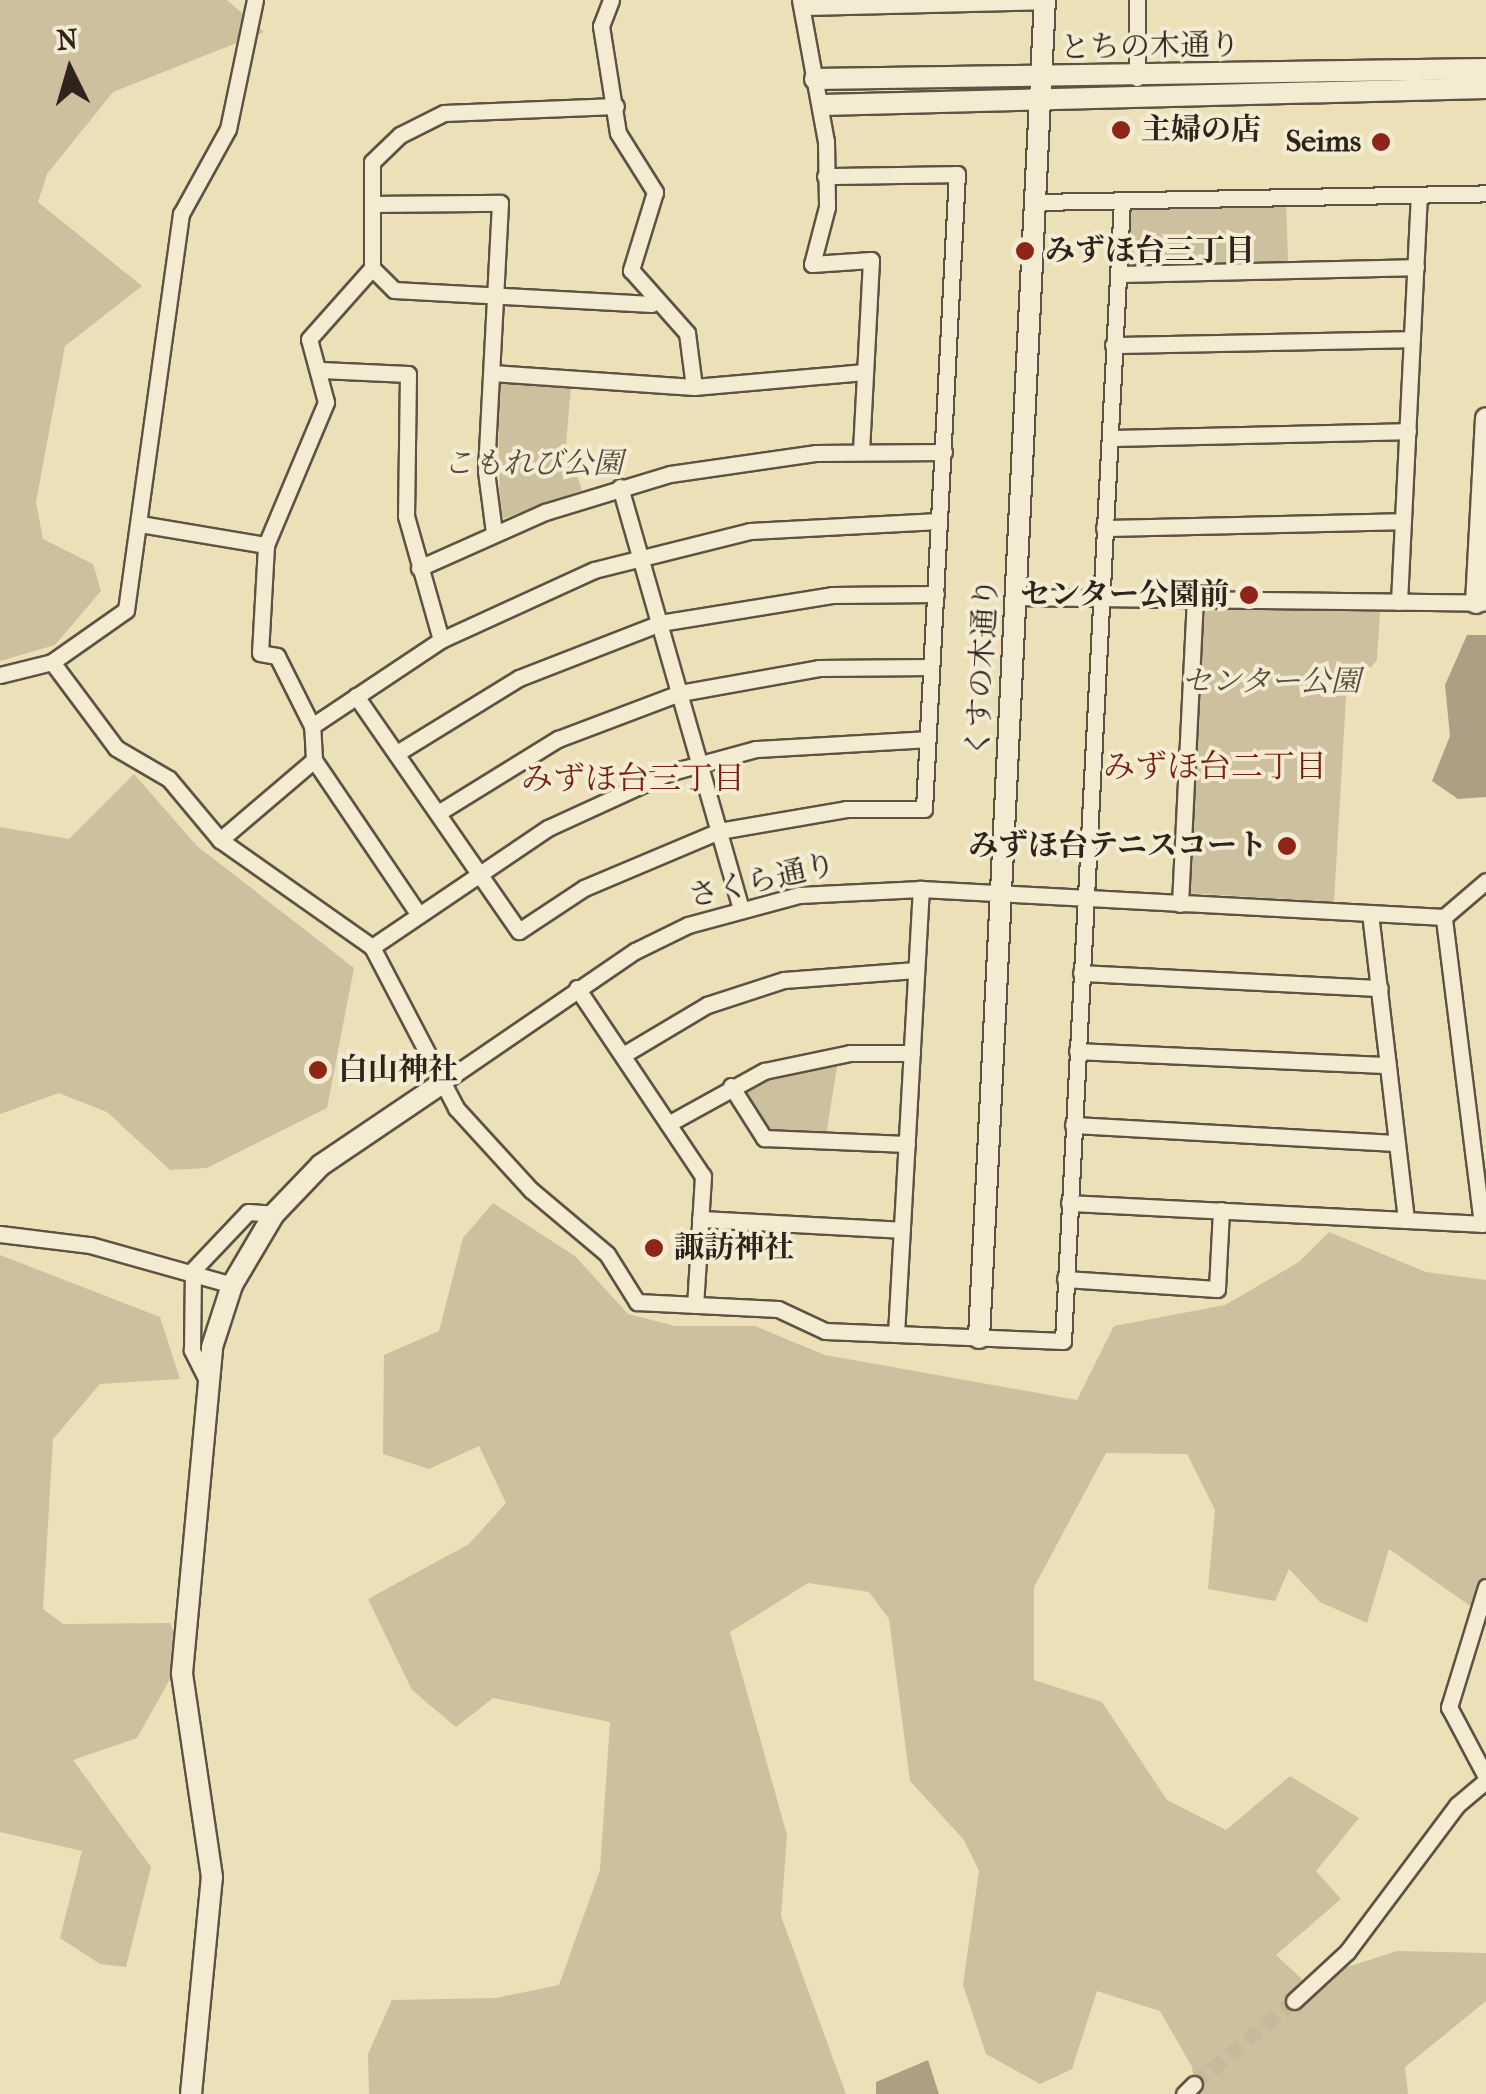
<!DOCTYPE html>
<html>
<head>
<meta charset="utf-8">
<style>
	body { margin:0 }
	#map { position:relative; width:1486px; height:2094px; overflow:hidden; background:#ece0b9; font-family:"IM FELL French Canon","Noto Serif JP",serif }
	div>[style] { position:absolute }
	.green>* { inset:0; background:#ccc09e; transform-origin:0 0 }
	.water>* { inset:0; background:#aca084 }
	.minor-tunnel>* { height:15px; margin-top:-7.5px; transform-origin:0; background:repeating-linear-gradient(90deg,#c6ba9a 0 15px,transparent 0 23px) }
	.roads { filter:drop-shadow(2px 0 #5e5343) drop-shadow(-2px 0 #5e5343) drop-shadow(0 2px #5e5343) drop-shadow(0 -2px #5e5343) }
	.minor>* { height:15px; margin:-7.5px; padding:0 7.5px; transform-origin:7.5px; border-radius:7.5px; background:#f3ebd2 }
	.tertiary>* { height:20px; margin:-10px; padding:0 10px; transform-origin:10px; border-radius:10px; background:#f3ebd2 }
	.dots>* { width:28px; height:28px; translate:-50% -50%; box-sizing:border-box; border:5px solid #f3ebd2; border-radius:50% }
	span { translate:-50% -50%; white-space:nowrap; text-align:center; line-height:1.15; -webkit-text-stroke:8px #f3ebd2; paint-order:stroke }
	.street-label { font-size:30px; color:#2f241c }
	.poi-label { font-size:30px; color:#2f241c; font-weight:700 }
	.left { translate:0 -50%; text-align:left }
	.right { translate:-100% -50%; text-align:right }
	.park-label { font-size:30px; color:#564b3c; font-style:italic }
	.neighbourhood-label { font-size:32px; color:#7a1f14 }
	.north { position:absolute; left:20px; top:20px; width:100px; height:100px; -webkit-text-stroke:8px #f3ebd2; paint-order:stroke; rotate:355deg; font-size:28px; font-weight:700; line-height:40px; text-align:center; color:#2f241c }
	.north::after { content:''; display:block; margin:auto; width:35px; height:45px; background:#2f241c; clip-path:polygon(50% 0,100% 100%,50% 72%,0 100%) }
</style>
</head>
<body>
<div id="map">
	<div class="green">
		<i style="clip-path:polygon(0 0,227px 0,264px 32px,113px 92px,47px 174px,38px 202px,142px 286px,65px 346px,36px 502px,43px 539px,93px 564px,101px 591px,55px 645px,0 661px)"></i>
		<i style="left:1286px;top:202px;width:60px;height:157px;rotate:88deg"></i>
		<i style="clip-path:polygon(498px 382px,571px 386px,566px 445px,582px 490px,500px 520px)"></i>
		<i style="clip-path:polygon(1205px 605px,1380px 612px,1377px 660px,1346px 697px,1334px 902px,1186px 893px)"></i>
		<i style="clip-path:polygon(134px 774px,197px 846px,354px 968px,327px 1108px,207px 1168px,170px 1170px,107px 1112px,59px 1093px,0 1114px,0 827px,69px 839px)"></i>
		<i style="clip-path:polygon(838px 1060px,826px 1136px,768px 1133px,739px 1089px)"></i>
		<i style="clip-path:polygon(493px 1203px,575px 1256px,628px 1314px,675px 1326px,755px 1326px,825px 1355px,1077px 1400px,1114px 1326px,1225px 1305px,1299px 1262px,1329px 1232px,1426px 1272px,1486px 1280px,1486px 1617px,1389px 1549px,1367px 1623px,1320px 1602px,1289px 1569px,1275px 1601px,1208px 1589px,1215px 1510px,1187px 1454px,1106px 1453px,1034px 1587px,1034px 1680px,1102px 1702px,1167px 1800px,1226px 1830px,1290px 1776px,1359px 1818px,1316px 1871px,1341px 1899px,1276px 1955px,1304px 1981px,1397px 1951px,1486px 1953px,1486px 2001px,1405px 2067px,1408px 2094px,1196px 2094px,1192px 2067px,1160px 2011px,1097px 1991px,1072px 2069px,1040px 2084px,986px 2054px,963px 1985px,979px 1871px,964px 1840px,910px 1781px,889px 1619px,869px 1592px,808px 1583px,730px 1632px,787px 1835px,781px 1916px,846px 2094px,369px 2094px,368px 2054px,392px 2000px,496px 1998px,559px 1985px,600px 1870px,610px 1722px,493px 1698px,456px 1727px,412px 1690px,368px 1599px,469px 1544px,506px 1503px,479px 1446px,429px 1469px,383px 1454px,384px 1355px,439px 1331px,463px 1238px)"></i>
		<i style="clip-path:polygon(0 1255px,160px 1317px,180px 1379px,100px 1384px,53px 1439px,43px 1609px,63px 1624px,170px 1623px,183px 1656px,137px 1738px,73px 1760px,151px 1867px,126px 1967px,100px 1964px,60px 1938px,82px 1851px,0 1832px)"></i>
	</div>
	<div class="water">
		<i style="clip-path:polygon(1467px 635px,1486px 635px,1486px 797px,1458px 799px,1432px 781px,1450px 736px,1445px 685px)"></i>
		<i style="clip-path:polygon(928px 2060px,939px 2094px,876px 2094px,876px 2082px)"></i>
	</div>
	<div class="minor-tunnel">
		<i style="left:1194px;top:2084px;width:130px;rotate:-39.7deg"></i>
	</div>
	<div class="roads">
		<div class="minor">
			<i style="left:611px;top:0;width:28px;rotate:111deg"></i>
			<i style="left:601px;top:26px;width:108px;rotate:81deg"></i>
			<i style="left:618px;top:133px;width:70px;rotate:57.9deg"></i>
			<i style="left:655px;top:192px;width:82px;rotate:107.1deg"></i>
			<i style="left:631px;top:270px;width:84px;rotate:48.4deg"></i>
			<i style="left:687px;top:333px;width:54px;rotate:82.6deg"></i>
			<i style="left:800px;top:0;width:143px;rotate:79.6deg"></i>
			<i style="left:826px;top:141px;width:66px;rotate:89.1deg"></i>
			<i style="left:827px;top:207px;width:59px;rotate:104.7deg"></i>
			<i style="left:812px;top:264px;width:59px;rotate:-3.9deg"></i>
			<i style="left:871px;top:260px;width:191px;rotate:93deg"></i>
			<i style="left:803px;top:7px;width:242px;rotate:-1.4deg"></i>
			<i style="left:1137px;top:78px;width:78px;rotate:-90deg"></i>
			<i style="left:1037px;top:202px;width:449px;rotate:-1.1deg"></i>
			<i style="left:375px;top:204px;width:125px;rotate:-0.5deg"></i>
			<i style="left:500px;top:203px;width:268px;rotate:93deg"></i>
			<i style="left:486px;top:471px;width:63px;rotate:82.6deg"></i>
			<i style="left:372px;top:268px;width:31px;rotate:45deg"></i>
			<i style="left:394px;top:290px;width:258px;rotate:3.1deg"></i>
			<i style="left:1118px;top:274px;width:298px;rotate:-1.3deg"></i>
			<i style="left:1113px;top:345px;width:299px;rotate:-1.1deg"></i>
			<i style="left:321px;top:370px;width:87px;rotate:2.6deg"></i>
			<i style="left:408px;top:374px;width:142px;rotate:90.8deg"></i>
			<i style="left:406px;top:516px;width:129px;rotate:74.2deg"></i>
			<i style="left:492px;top:373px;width:202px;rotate:4deg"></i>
			<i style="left:694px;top:387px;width:171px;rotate:-5deg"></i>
			<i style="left:1110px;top:438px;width:298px;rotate:-1.3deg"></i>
			<i style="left:620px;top:487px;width:438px;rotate:74deg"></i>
			<i style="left:140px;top:524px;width:128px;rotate:9.5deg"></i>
			<i style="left:1104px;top:528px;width:299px;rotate:-1.3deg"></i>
			<i style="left:419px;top:568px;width:138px;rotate:-24deg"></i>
			<i style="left:545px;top:512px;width:131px;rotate:-16.9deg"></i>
			<i style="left:670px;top:474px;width:148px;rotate:-8.2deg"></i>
			<i style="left:816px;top:453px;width:128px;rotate:-0.4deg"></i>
			<i style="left:1017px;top:597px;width:466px;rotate:0.7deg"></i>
			<i style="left:1399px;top:602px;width:407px;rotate:-87.2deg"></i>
			<i style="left:52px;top:662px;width:107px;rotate:53.3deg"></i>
			<i style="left:116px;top:748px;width:61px;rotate:30.3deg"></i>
			<i style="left:169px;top:779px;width:80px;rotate:50.1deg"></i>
			<i style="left:220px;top:840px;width:186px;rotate:35.1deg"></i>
			<i style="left:372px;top:947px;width:182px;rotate:62.4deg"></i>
			<i style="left:456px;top:1108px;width:111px;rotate:47.6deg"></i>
			<i style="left:531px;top:1190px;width:99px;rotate:40.1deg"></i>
			<i style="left:607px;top:1254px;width:57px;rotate:58deg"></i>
			<i style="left:637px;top:1302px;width:141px;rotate:2.8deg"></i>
			<i style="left:778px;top:1309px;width:52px;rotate:25.1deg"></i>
			<i style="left:825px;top:1331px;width:238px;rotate:2.4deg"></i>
			<i style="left:1063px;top:1341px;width:1142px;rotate:-87.04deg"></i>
			<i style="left:0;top:675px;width:54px;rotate:-14deg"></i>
			<i style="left:52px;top:662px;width:90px;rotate:-35.1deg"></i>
			<i style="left:126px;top:610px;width:400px;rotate:-82.1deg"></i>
			<i style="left:181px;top:214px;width:97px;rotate:-61.1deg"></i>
			<i style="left:228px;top:129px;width:132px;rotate:-78.2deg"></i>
			<i style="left:356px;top:696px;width:286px;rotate:55.3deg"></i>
			<i style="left:519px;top:931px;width:78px;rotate:-33.5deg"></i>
			<i style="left:584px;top:888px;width:147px;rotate:-22.9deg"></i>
			<i style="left:719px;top:831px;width:129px;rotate:-9.8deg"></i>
			<i style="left:846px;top:809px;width:78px"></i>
			<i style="left:924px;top:809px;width:636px;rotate:-87.03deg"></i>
			<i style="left:957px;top:174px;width:132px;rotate:179.1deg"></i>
			<i style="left:312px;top:726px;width:155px;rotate:-33.7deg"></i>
			<i style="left:441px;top:640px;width:168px;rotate:-24.6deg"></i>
			<i style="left:594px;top:570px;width:161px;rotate:-14deg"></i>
			<i style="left:750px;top:531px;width:189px;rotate:-3deg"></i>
			<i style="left:397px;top:753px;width:143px;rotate:-31.6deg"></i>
			<i style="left:519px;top:678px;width:151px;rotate:-21.3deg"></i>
			<i style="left:660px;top:623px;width:174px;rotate:-9.2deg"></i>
			<i style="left:832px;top:595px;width:104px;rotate:-0.6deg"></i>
			<i style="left:438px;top:813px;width:141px;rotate:-31.7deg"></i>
			<i style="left:558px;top:739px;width:130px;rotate:-20.7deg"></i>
			<i style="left:680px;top:693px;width:141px;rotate:-10.2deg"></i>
			<i style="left:819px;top:668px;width:112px;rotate:-0.5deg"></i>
			<i style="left:220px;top:840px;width:123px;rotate:-40.4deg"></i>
			<i style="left:1180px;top:904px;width:304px;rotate:-87.2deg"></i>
			<i style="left:1370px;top:913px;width:309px;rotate:83.3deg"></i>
			<i style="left:419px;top:915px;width:187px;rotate:-124.1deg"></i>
			<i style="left:314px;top:760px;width:34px;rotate:-93deg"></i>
			<i style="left:312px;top:726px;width:78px;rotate:-116.6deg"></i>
			<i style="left:277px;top:656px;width:17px;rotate:-170deg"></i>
			<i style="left:260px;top:653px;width:108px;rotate:-86.8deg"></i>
			<i style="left:266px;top:545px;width:155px;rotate:-67.2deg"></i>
			<i style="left:326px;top:402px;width:65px;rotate:-105.1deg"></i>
			<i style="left:309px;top:339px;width:95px;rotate:-48.4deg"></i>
			<i style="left:372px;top:268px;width:106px;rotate:-90deg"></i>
			<i style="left:372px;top:162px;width:39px;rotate:-44deg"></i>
			<i style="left:400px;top:135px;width:49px;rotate:-26.6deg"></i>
			<i style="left:444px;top:113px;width:172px;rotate:-2.3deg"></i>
			<i style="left:1444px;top:917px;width:55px;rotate:-40.6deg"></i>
			<i style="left:372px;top:947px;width:212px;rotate:-34.1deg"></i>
			<i style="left:548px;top:828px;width:132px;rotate:-24.6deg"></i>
			<i style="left:668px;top:773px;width:91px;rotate:-15.3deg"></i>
			<i style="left:756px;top:749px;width:171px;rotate:-3.3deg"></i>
			<i style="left:1081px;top:973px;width:299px;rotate:2.9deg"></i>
			<i style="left:577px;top:988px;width:226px;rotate:56.2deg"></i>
			<i style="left:703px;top:1176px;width:129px;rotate:93.5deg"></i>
			<i style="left:1077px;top:1051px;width:311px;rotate:2.6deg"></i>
			<i style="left:623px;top:1055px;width:98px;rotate:-30.8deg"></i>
			<i style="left:707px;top:1005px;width:81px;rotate:-18deg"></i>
			<i style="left:784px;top:980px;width:132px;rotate:-4.3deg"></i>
			<i style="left:439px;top:1085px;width:237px;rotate:-34.4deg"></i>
			<i style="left:635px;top:951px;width:59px;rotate:-26.1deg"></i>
			<i style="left:688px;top:925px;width:115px;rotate:-15.1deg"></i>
			<i style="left:799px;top:895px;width:122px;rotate:-2.8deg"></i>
			<i style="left:921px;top:889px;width:524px;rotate:3.06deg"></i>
			<i style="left:731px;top:1086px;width:62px;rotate:57.6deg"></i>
			<i style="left:764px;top:1138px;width:143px;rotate:2.4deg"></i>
			<i style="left:668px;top:1124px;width:110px;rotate:-28.9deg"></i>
			<i style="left:764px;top:1071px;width:88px;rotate:-11.8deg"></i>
			<i style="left:850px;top:1053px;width:62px"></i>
			<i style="left:1073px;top:1125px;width:324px;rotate:3.2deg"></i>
			<i style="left:1069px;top:1203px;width:414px;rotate:2.9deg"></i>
			<i style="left:1482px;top:1224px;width:309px;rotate:-97.1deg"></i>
			<i style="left:700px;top:1219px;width:202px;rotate:3.1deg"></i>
			<i style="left:0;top:1234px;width:91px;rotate:7deg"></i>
			<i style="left:90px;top:1245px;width:148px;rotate:15.7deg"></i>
			<i style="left:1065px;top:1279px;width:152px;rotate:3.8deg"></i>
			<i style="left:1217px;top:1289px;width:79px;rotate:-87.1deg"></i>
			<i style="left:896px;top:1334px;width:446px;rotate:-86.8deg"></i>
			<i style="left:207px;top:1380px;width:34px;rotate:-117deg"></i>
			<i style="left:192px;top:1350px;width:80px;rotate:-89.3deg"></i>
			<i style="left:193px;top:1270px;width:80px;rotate:-46.5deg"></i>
			<i style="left:248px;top:1212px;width:26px;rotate:4deg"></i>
			<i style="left:1486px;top:1587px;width:126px;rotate:107.1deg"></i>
			<i style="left:1449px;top:1707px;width:79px;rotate:62.1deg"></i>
			<i style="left:1294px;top:2001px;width:72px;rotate:-42.8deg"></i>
			<i style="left:1347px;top:1952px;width:184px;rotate:-53.2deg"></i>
			<i style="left:1457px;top:1805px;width:38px;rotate:-40deg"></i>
			<i style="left:1184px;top:2094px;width:14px;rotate:-45deg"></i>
		</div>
		<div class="tertiary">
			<i style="left:815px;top:79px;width:671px;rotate:-0.85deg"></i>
			<i style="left:823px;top:105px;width:663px;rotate:-1.47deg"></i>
			<i style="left:1476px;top:603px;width:185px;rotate:-86.9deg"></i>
			<i style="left:979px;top:1338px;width:1340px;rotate:-87.18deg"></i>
			<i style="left:191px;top:2094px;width:218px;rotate:-84.5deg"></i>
			<i style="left:212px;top:1877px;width:206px;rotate:-98.4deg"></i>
			<i style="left:182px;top:1673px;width:327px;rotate:-84.7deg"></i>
			<i style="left:212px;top:1347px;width:65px;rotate:-72.1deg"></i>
			<i style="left:232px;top:1285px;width:82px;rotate:-59.4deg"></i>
			<i style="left:274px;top:1214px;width:68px;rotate:-46.2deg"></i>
			<i style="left:321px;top:1165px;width:143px;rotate:-34.1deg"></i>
		</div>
	</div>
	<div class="dots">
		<i style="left:1121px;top:130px;background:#8f2418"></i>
		<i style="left:1381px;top:142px;background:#8f2418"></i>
		<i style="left:1025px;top:251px;background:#8f2418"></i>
		<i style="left:1249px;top:595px;background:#8f2418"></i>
		<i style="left:1287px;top:846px;background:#8f2418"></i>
		<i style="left:318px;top:1070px;background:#8f2418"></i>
		<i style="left:654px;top:1248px;background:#8f2418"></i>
	</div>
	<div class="street-label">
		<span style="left:1150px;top:47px;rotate:-1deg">とちの木通り</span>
		<span style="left:983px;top:668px;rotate:-87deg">くすの木通り</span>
		<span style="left:762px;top:881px;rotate:-13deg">さくら通り</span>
	</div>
	<div class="poi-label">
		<span class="left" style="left:1141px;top:130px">主婦の店</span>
		<span class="right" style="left:1361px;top:142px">Seims</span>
		<span class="left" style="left:1045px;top:251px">みずほ台三丁目</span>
		<span class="right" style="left:1229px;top:595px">センター公園前</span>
		<span class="right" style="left:1267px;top:846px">みずほ台テニスコート</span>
		<span class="left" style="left:338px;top:1070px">白山神社</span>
		<span class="left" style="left:674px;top:1248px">諏訪神社</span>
	</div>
	<div class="park-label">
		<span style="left:533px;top:464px">こもれび公園</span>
		<span style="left:1271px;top:682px">センター公園</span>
	</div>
	<div class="neighbourhood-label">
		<span style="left:1215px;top:767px">みずほ台二丁目</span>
		<span style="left:633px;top:779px">みずほ台三丁目</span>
	</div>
	<div class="north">N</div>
</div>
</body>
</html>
